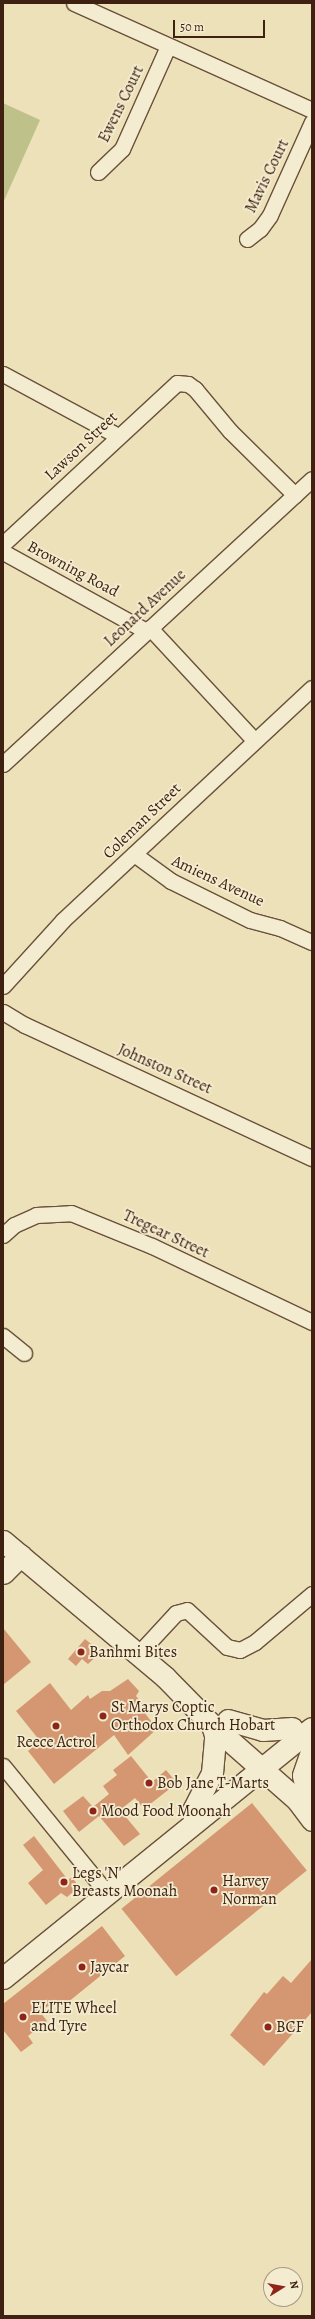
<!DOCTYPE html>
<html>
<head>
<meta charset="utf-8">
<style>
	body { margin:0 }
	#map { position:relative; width:315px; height:2319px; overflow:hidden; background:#ece1b8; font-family:Alegreya,serif }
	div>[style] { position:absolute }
	.green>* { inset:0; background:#bec18a }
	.building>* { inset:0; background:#d59771; transform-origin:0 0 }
	.roads { filter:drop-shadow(1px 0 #6a513a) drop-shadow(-1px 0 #6a513a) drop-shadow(0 1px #6a513a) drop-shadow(0 -1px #6a513a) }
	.street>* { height:15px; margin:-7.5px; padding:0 7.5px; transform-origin:7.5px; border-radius:7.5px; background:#f3ecd1 }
	.secondary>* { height:21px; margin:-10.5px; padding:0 10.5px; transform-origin:10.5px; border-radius:10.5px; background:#f3ecd1 }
	.dots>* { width:11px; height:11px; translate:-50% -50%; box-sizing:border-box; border:2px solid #f3ecd1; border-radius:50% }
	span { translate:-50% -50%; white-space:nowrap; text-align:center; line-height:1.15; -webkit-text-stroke:3.5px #f3ecd1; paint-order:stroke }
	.street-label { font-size:16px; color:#3e2110 }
	.poi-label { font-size:16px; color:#3e2110 }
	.left { translate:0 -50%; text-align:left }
	.frame { position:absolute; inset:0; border:4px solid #3e2110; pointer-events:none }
	.north { position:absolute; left:263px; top:2267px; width:40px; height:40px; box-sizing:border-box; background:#f3ecd1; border:1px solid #ab9b84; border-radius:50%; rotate:79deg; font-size:11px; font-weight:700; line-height:16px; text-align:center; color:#3e2110 }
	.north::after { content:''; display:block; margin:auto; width:14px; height:18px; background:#8f2418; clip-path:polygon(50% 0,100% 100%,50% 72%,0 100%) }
	.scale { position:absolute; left:173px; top:20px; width:92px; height:18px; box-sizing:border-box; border:2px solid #3e2110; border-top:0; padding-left:5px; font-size:12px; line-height:14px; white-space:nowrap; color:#3e2110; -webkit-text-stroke:3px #f3ecd1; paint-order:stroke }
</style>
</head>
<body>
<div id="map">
	<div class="green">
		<i style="clip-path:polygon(3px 103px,40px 120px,3px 203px)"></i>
	</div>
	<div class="building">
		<i style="clip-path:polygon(3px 1628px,31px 1662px,3px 1685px)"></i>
		<i style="clip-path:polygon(85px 1639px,101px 1652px,88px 1664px,82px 1659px,76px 1666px,68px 1659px)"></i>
		<i style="clip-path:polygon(128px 1679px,139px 1691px,136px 1696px,144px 1706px,141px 1708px,157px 1729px,128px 1755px,114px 1735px,54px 1784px,28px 1751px,40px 1741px,16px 1711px,50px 1683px,71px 1710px,88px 1695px,90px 1699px,102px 1691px,110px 1691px)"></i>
		<i style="clip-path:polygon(131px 1756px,152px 1782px,166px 1770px,177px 1783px,144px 1809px,135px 1798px,120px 1810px,140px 1834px,124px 1846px,99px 1816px,79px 1832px,63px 1811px,83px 1796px,93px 1807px,109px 1794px,103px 1786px,117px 1775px,113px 1770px)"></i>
		<i style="left:252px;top:1803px;width:87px;height:168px;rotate:51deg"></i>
		<i style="clip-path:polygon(34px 1836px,68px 1880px,72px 1877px,79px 1887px,67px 1897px,61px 1893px,46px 1905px,28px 1883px,43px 1870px,23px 1845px)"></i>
		<i style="clip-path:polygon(102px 1926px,125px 1956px,62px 2007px,56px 2000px,40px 2012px,47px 2021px,28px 2036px,33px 2043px,21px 2052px,3px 2030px,3px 2004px)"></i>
		<i style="clip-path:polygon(312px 1959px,312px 2012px,264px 2066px,230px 2035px,264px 1992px,267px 1994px,283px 1976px,291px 1983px)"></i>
	</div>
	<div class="roads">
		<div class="street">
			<i style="left:74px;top:3px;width:261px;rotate:24.2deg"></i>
			<i style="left:98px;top:172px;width:33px;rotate:-44deg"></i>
			<i style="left:122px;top:149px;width:113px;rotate:-65.9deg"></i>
			<i style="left:247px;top:239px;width:16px;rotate:-38deg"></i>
			<i style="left:260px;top:229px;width:17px;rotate:-54deg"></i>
			<i style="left:270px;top:215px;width:102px;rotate:-65.7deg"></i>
			<i style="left:3px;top:374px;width:131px;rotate:28.3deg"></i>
			<i style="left:3px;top:544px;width:237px;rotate:-42.8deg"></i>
			<i style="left:177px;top:383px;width:11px;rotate:5deg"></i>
			<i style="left:188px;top:384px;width:9px;rotate:36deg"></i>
			<i style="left:195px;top:389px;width:55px;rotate:50.2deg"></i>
			<i style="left:230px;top:431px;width:91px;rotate:44.6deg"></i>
			<i style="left:3px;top:552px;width:163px;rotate:28.9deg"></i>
			<i style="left:150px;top:628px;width:153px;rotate:47.1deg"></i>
			<i style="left:3px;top:764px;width:420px;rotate:-42.7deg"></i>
			<i style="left:134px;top:854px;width:46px;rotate:36.1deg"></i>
			<i style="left:171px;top:881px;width:88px;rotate:26.3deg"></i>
			<i style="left:250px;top:920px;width:31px;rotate:15deg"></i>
			<i style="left:280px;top:928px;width:35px;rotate:24deg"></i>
			<i style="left:3px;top:986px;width:89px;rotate:-47.7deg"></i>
			<i style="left:63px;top:920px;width:340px;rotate:-43deg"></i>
			<i style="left:3px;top:1012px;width:26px;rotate:31deg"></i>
			<i style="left:25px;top:1025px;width:316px;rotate:24.9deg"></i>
			<i style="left:3px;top:1235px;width:15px;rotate:-42deg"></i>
			<i style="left:14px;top:1225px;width:24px;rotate:-24deg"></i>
			<i style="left:36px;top:1215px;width:35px;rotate:-3deg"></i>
			<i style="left:71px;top:1213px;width:87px;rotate:22.2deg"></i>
			<i style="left:152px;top:1246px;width:177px;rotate:25.4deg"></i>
			<i style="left:3px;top:1336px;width:27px;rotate:39deg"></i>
			<i style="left:138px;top:1654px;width:56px;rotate:-47.2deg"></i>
			<i style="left:176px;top:1613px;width:11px;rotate:-15deg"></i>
			<i style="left:187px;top:1610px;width:54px;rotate:42.8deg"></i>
			<i style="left:227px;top:1647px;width:13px;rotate:13deg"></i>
			<i style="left:240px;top:1650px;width:17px;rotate:-28deg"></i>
			<i style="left:255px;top:1642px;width:75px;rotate:-40.1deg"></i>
			<i style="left:3px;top:1766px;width:164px;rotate:50.7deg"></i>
		</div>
		<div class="secondary">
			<i style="left:3px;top:1541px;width:212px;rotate:40deg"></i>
			<i style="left:165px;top:1677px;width:67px;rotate:45.6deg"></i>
			<i style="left:212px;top:1725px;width:113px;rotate:41.4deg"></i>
			<i style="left:297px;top:1800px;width:25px;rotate:53deg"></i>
			<i style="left:3px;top:1573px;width:25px;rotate:-45deg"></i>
			<i style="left:228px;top:1720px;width:36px;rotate:16deg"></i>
			<i style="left:263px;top:1730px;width:29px;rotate:-4deg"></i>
			<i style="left:307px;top:1793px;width:18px;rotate:-103deg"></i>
			<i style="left:303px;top:1775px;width:28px;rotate:-71deg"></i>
			<i style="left:192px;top:1812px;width:44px;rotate:-62.9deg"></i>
			<i style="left:212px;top:1773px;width:38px;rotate:-85deg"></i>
			<i style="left:215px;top:1735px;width:10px;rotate:-107deg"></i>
			<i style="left:3px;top:1978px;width:397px;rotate:-39deg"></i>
		</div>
	</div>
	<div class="dots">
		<i style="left:81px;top:1652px;background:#8f2418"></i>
		<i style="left:103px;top:1716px;background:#8f2418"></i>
		<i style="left:56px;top:1726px;background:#8f2418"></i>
		<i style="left:149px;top:1783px;background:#8f2418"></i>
		<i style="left:93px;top:1811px;background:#8f2418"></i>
		<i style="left:64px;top:1882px;background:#8f2418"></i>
		<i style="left:214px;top:1890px;background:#8f2418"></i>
		<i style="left:82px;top:1967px;background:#8f2418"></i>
		<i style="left:23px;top:2017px;background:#8f2418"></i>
		<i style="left:268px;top:2027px;background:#8f2418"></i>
	</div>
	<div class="street-label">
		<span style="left:121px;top:104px;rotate:-64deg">Ewens Court</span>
		<span style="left:267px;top:176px;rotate:-64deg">Mavis Court</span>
		<span style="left:81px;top:446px;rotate:-43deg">Lawson Street</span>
		<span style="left:73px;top:569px;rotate:28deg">Browning Road</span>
		<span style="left:145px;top:608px;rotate:-43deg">Leonard Avenue</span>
		<span style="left:142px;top:821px;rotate:-44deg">Coleman Street</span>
		<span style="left:218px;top:881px;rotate:25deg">Amiens Avenue</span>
		<span style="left:165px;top:1069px;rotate:24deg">Johnston Street</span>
		<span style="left:166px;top:1234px;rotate:25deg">Tregear Street</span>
	</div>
	<div class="poi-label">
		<span class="left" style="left:89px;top:1652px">Banhmi Bites</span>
		<span class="left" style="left:111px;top:1716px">St Marys Coptic<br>Orthodox Church Hobart</span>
		<span style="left:56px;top:1742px">Reece Actrol</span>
		<span class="left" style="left:157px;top:1783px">Bob Jane T-Marts</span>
		<span class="left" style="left:101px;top:1811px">Mood Food Moonah</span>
		<span class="left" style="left:72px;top:1882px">Legs 'N'<br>Breasts Moonah</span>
		<span class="left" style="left:222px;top:1890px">Harvey<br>Norman</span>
		<span class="left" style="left:90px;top:1967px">Jaycar</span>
		<span class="left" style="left:31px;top:2017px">ELITE Wheel<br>and Tyre</span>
		<span class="left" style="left:276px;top:2027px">BCF</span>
	</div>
	<div class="frame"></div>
	<div class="north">N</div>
	<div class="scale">50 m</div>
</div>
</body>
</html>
